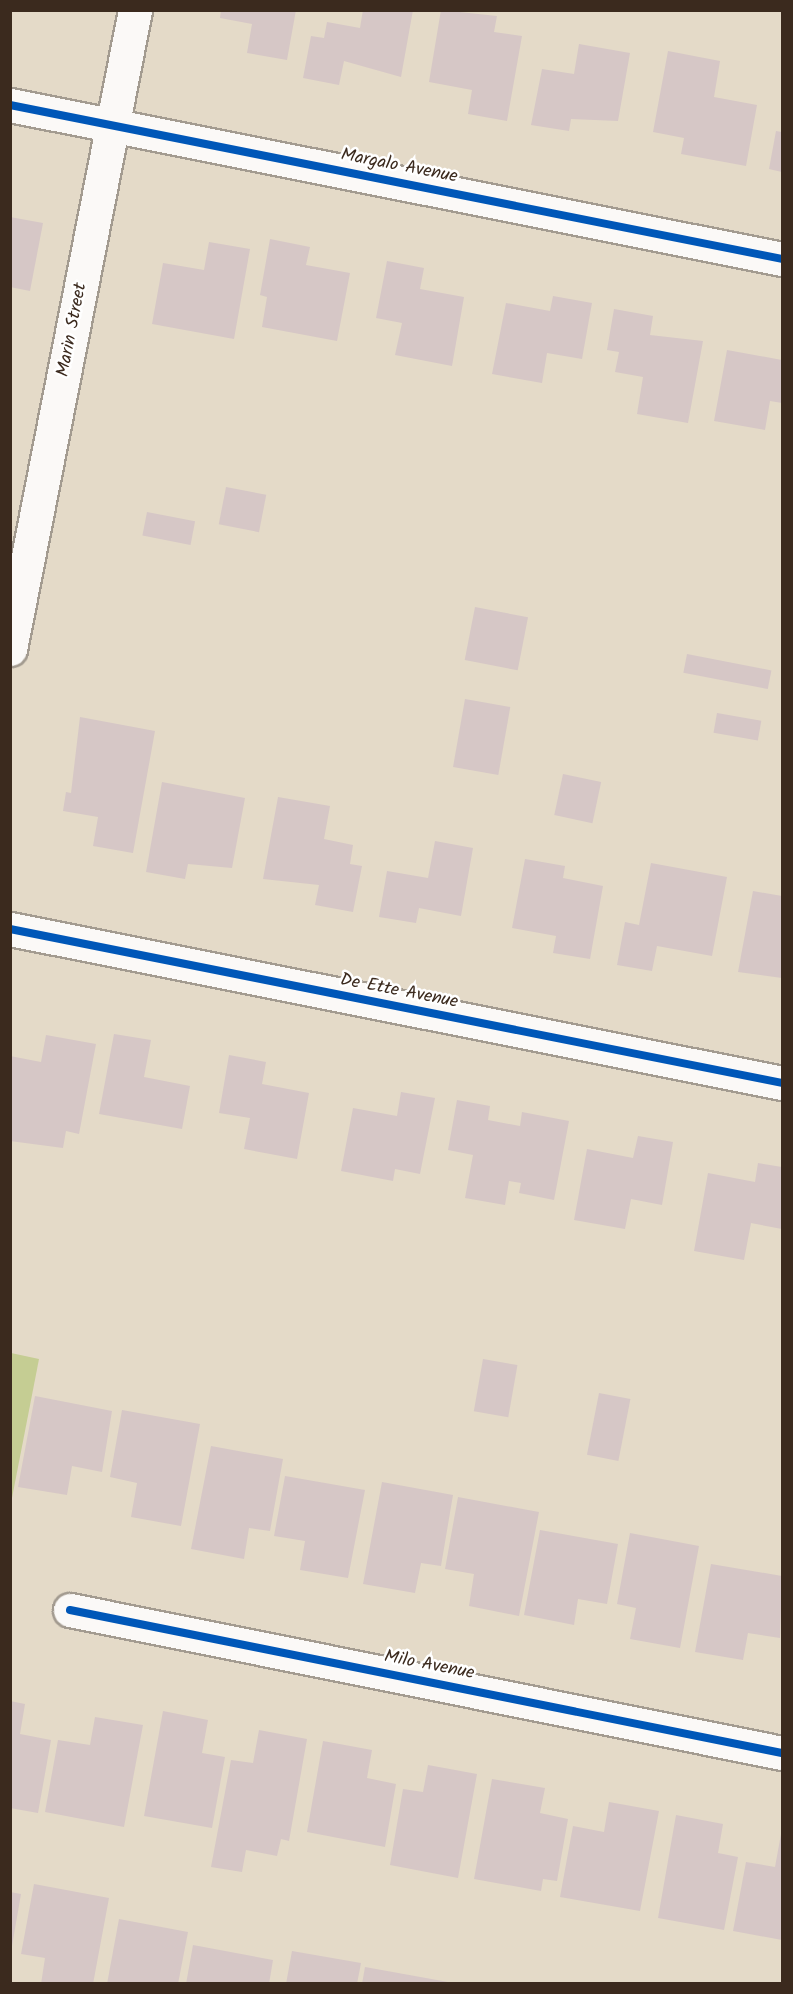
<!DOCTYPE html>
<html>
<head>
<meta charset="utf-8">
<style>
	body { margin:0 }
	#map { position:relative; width:793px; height:1994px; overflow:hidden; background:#e4dac8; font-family:Kalam,sans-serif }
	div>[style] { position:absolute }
	.green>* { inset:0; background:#c5cd93 }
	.building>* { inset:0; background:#d6c7c6; transform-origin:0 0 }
	.roads { filter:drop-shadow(2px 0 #a39b90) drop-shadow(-2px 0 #a39b90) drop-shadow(0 2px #a39b90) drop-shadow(0 -2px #a39b90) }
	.minor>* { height:33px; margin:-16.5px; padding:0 16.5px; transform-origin:16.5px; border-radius:16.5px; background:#fbf9f7 }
	.cycleway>* { height:8px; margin:-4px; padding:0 4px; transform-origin:4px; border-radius:4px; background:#0057b8 }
	span { translate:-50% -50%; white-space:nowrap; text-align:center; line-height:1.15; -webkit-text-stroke:5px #fff; paint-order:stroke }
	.street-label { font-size:18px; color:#3b2a1e }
	.frame { position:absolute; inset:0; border:12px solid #3b2a1e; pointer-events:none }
</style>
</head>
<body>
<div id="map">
	<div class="green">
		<i style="clip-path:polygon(11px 1353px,39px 1359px,11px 1503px,10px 1353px)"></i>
	</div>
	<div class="building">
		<i style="clip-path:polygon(221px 10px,296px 10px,287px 60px,247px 53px,252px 24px,220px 18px)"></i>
		<i style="clip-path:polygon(363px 10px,413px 10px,401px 77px,344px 61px,339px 85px,303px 78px,311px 36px,324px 38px,327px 22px,360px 28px)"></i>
		<i style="clip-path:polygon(441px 10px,497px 16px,494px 32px,522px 36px,507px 121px,468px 114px,472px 90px,429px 82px)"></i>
		<i style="clip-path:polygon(579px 44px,630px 53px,618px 121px,571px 119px,569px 131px,531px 125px,542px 69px,574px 74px)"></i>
		<i style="clip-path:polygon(668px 51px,720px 61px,714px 97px,757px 105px,746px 166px,681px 154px,684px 138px,653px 132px)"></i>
		<i style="clip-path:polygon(776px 131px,782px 132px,782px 172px,769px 169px)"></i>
		<i style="clip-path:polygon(10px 217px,43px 223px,30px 291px,10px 287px)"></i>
		<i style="clip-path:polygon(270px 239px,310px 247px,306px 265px,350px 273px,337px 341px,262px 327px,267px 297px,260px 295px)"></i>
		<i style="clip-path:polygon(209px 242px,250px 249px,234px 339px,152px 324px,163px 263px,204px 270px)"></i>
		<i style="clip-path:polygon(387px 261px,424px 268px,420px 289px,464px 297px,452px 366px,395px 355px,402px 323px,376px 318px)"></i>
		<i style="clip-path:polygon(553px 296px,592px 303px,582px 359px,547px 353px,542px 383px,492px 374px,506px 303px,550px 311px)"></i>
		<i style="clip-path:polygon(614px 309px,653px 316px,650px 335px,703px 341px,688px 423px,637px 414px,643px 377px,615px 372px,619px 352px,607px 350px)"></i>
		<i style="clip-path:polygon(727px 350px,782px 360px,782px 403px,770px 401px,765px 430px,714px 421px)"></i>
		<i style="left:226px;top:487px;width:41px;height:38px;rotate:11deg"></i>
		<i style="left:147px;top:512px;width:49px;height:24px;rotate:11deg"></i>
		<i style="left:475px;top:607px;width:54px;height:54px;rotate:11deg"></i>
		<i style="left:687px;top:654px;width:86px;height:19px;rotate:11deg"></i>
		<i style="left:465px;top:699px;width:46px;height:69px;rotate:10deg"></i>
		<i style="left:717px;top:713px;width:45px;height:20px;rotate:10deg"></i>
		<i style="clip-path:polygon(80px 717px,155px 731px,133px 853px,93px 846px,98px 817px,63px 811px,66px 792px,71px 793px)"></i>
		<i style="left:563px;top:774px;width:39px;height:42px;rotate:12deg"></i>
		<i style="clip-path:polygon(162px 782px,245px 798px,232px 868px,188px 864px,185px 879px,146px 872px)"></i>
		<i style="clip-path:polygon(278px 797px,330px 806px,324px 839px,353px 845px,350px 864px,362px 866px,353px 912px,315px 905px,319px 885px,263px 879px)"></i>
		<i style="clip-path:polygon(435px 841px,473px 848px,461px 916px,419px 908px,416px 923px,379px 917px,387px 871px,428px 878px)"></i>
		<i style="clip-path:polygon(525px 859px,565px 866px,563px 878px,603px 886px,590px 959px,553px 953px,556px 936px,512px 928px)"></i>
		<i style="clip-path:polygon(651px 863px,727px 877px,712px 956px,657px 946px,652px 971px,617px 965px,625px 922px,639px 925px)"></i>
		<i style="clip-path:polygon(753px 891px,782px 896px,782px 978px,738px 972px)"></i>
		<i style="clip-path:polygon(114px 1034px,151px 1040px,144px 1077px,190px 1086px,182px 1129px,99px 1114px)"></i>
		<i style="clip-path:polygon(46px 1035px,96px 1044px,79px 1134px,66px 1131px,63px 1148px,10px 1141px,10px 1056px,41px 1062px)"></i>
		<i style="clip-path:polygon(229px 1055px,266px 1062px,262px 1084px,309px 1093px,297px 1159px,244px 1149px,250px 1118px,219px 1113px)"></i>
		<i style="clip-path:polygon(401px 1092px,435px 1098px,420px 1174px,395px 1169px,393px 1181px,341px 1171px,353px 1108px,397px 1116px)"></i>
		<i style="clip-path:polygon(457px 1100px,490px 1106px,488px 1120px,520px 1126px,522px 1112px,569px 1121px,554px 1200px,519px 1193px,521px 1183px,509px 1181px,505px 1205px,465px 1198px,473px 1155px,448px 1150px)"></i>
		<i style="clip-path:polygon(638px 1136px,673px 1142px,662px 1205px,631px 1199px,625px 1229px,574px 1220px,587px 1149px,633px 1158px)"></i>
		<i style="clip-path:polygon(758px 1163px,782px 1167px,782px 1229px,751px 1223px,744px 1260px,694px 1251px,708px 1173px,755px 1182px)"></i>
		<i style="left:483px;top:1359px;width:35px;height:53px;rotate:10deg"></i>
		<i style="left:599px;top:1393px;width:32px;height:63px;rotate:11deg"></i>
		<i style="clip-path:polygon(35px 1396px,112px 1411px,102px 1472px,72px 1466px,67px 1495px,18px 1487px)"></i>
		<i style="clip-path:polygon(122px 1410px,200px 1424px,181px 1526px,131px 1517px,137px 1483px,110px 1477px)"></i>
		<i style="clip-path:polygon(211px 1446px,283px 1459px,270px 1531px,249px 1528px,244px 1559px,191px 1549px)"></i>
		<i style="clip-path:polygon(285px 1476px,365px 1490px,348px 1578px,300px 1570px,305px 1541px,274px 1536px)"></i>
		<i style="clip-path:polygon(382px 1482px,453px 1495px,441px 1566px,421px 1563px,415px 1593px,363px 1584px)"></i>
		<i style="clip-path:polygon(458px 1497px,539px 1512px,519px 1616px,469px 1606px,474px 1574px,445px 1569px)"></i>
		<i style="clip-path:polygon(540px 1530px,618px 1544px,607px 1604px,578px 1599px,574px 1625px,524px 1615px)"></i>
		<i style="clip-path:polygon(630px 1533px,699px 1546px,680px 1648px,630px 1639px,636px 1608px,617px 1604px)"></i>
		<i style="clip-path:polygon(711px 1564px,782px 1576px,780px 1638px,748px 1633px,743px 1660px,695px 1652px)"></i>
		<i style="clip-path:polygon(10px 1701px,25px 1704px,20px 1734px,51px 1740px,38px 1813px,10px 1808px)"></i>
		<i style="clip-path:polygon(163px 1711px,208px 1720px,202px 1753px,225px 1757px,212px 1828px,144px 1816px)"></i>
		<i style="clip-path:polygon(95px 1717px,143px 1725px,124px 1827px,45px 1812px,58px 1740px,90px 1745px)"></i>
		<i style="clip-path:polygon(259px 1730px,307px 1739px,289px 1841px,281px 1839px,277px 1856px,246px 1850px,242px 1872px,211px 1867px,231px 1760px,253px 1763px)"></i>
		<i style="clip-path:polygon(323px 1741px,372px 1750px,367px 1778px,396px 1784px,385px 1847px,307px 1832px)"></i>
		<i style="clip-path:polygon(428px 1765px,477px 1774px,458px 1878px,390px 1865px,403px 1789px,423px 1792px)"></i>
		<i style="clip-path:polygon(492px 1779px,545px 1788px,540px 1813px,568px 1819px,557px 1881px,543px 1879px,541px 1891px,474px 1879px)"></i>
		<i style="clip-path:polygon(609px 1802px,659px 1811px,640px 1911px,560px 1897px,573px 1826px,604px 1832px)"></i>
		<i style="clip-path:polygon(676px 1815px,723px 1824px,718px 1853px,738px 1857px,724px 1930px,658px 1918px)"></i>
		<i style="clip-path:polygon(781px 1834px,782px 1940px,733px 1931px,746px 1862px,775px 1867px)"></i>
		<i style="clip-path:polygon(34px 1884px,109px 1898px,93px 1984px,41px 1984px,45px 1958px,21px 1954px)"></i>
		<i style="clip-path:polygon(10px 1892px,21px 1894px,12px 1946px,10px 1946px)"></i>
		<i style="clip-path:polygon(119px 1919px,188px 1932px,178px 1984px,107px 1984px)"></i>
		<i style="clip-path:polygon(193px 1945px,273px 1960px,269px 1984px,186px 1984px)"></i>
		<i style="clip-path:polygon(292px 1951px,361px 1963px,357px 1984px,286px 1984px)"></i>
		<i style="clip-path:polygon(365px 1967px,448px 1982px,448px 1984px,362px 1984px)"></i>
	</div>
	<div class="roads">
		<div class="minor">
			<i style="left:10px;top:105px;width:787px;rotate:11.28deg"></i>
			<i style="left:10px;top:649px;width:651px;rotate:-78.93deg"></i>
			<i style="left:10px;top:929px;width:787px;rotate:11.28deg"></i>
			<i style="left:70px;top:1610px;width:726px;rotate:11.36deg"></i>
		</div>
	</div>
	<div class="cycleway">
		<i style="left:10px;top:105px;width:787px;rotate:11.28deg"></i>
		<i style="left:10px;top:929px;width:787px;rotate:11.28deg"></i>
		<i style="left:70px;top:1610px;width:726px;rotate:11.36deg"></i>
	</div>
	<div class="street-label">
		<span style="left:399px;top:167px;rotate:11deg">Margalo Avenue</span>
		<span style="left:73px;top:330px;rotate:-79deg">Marin Street</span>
		<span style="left:399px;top:992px;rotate:11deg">De Ette Avenue</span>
		<span style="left:429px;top:1666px;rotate:11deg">Milo Avenue</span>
	</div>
	<div class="frame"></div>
</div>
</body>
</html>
